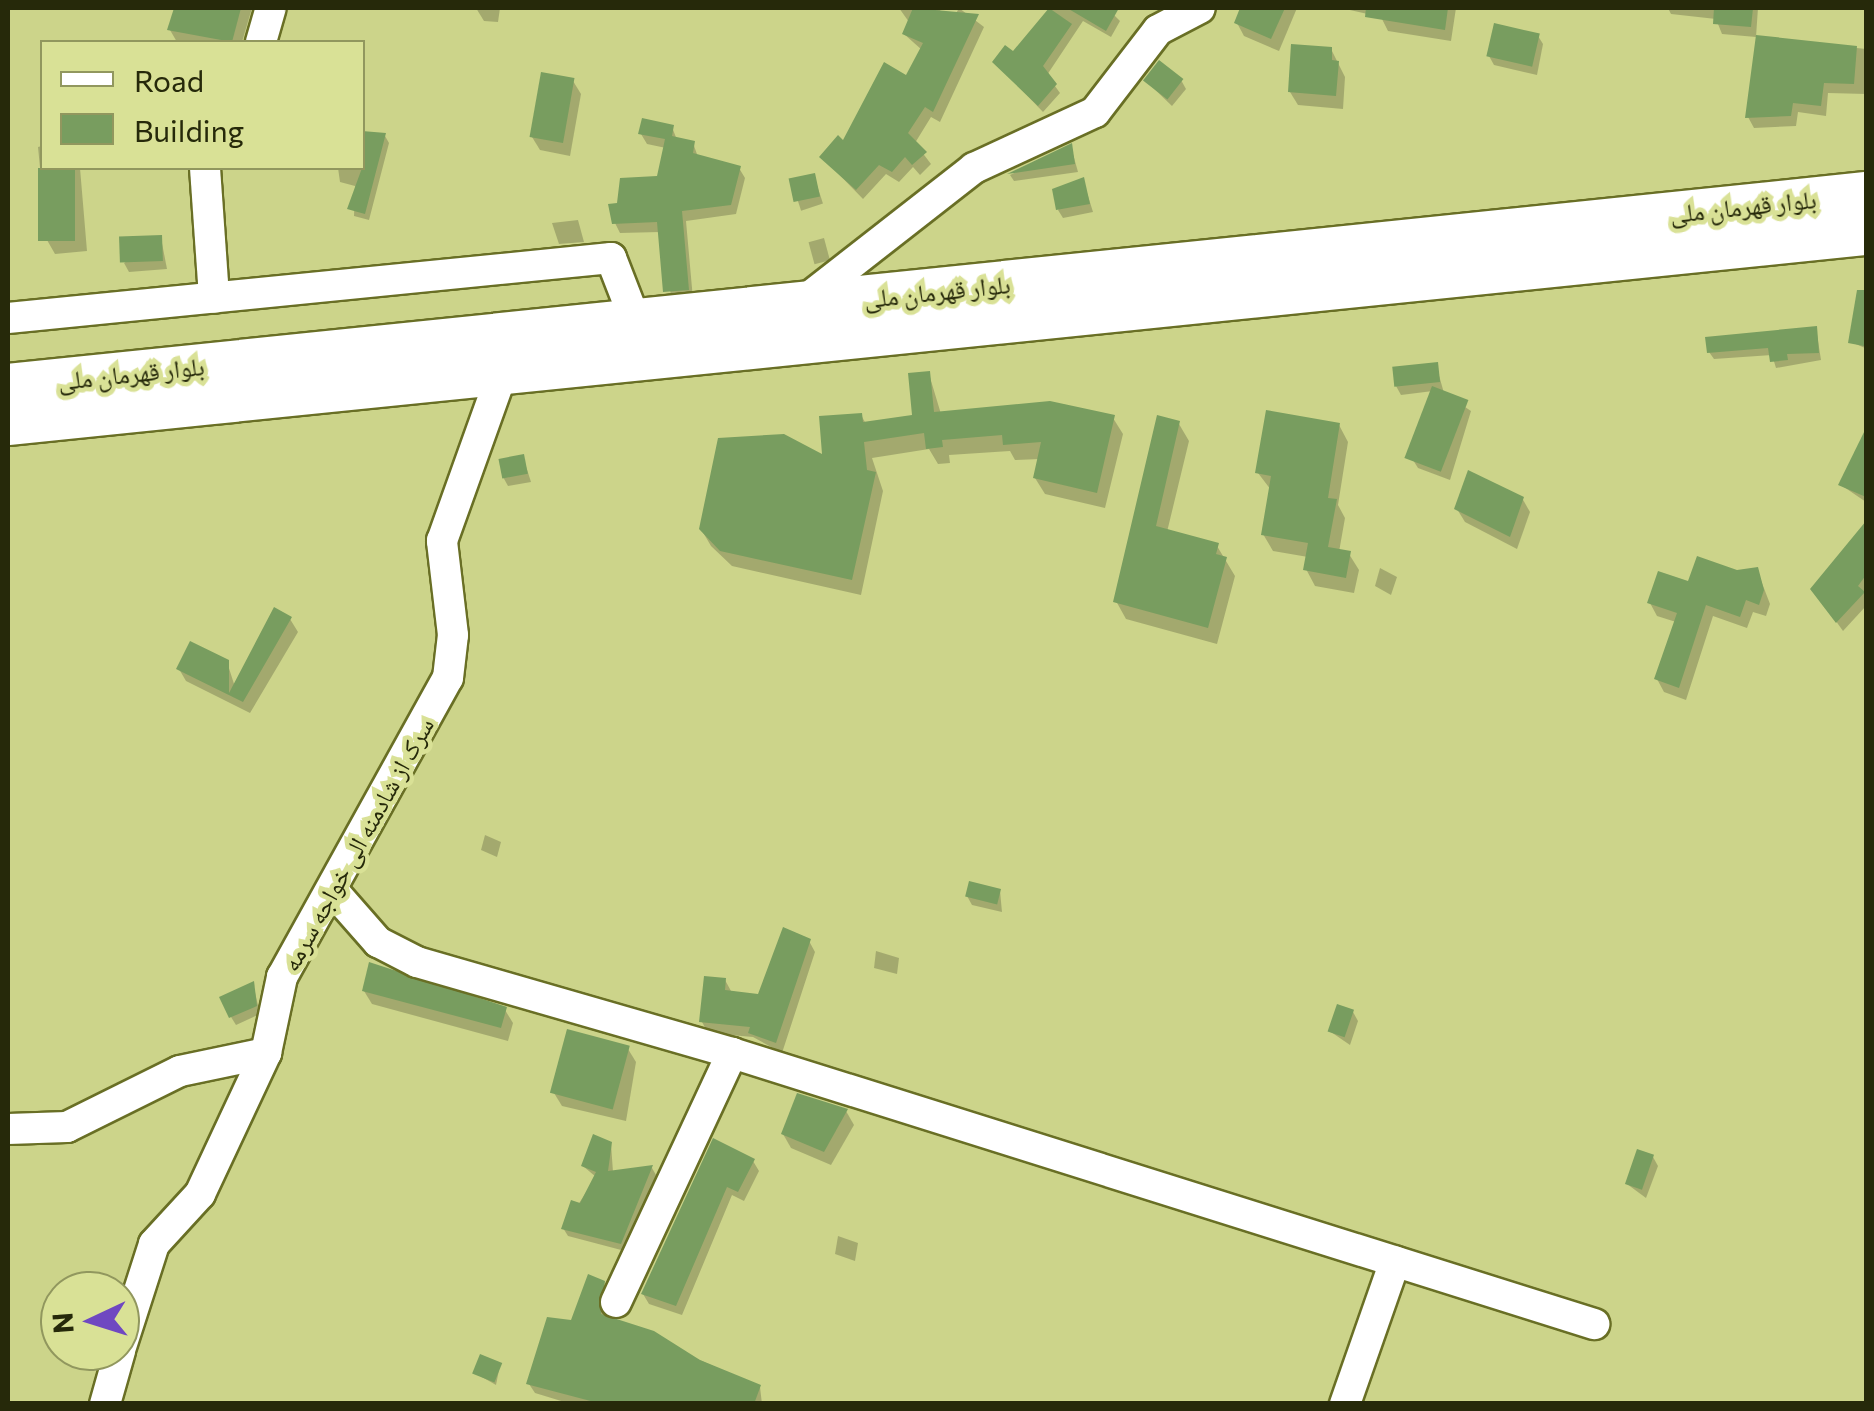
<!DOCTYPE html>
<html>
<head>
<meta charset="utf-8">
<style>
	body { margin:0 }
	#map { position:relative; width:1874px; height:1411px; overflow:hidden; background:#ccd48a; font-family:Commissioner,"Noto Naskh Arabic",sans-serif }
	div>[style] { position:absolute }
	.shadow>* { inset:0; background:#0003; transform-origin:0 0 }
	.building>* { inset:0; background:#789d5f; transform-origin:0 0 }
	.roads { filter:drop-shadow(2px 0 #696f25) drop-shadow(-2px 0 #696f25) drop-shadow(0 2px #696f25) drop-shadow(0 -2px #696f25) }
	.minor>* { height:30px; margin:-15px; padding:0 15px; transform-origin:15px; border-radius:15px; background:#fff }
	.highway>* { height:42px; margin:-21px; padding:0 21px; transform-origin:21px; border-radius:21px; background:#fff }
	span { translate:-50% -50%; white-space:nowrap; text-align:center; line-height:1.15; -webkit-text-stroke:9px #d9e196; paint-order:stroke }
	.street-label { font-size:25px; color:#26290a }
	.frame { position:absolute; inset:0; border:10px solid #26290a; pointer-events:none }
	.legend { position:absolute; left:40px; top:40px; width:325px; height:130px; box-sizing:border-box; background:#d9e196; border:2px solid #91975e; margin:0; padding:12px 18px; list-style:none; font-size:30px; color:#26290a }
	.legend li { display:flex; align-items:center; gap:20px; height:50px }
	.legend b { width:50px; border:2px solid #91975e }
	.north { position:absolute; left:40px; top:1271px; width:100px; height:100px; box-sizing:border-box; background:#d9e196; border:2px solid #91975e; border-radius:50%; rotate:266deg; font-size:28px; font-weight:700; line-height:40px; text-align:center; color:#26290a }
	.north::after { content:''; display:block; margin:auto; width:35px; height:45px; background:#6f48c1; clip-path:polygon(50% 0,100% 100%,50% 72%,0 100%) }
</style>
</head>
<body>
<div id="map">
	<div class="shadow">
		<i style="clip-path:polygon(176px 8px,252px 8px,242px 42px,177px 42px,170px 30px)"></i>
		<i style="clip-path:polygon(476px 8px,500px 8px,498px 22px,484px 21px)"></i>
		<i style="clip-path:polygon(899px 8px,941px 8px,931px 42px,939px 45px,959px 8px,984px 27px,940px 122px,931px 117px,915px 143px,931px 164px,920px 175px,913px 167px,899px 182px,886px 174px,863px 199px,822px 157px,844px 144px,906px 78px,922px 50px,904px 34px,909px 22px)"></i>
		<i style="clip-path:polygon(1051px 8px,1107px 8px,1120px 21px,1111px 37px,1083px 21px,1047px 75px,1060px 93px,1043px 112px,995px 62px,1013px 54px)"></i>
		<i style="clip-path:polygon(1243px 8px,1297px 8px,1279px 51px,1244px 36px,1237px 23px)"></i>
		<i style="clip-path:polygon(1341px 8px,1456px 8px,1451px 41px,1388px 31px,1381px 17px)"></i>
		<i style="clip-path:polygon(1668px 8px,1758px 8px,1756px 37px,1722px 34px,1716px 19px,1671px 14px)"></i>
		<i style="clip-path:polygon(1538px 36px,1543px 44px,1537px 75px,1494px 65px,1489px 56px)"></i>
		<i style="clip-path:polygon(1758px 37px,1866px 49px,1866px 94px,1828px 93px,1826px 116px,1798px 112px,1796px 126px,1754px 128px,1748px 117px)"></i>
		<i style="clip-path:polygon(1331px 49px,1345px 77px,1343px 109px,1298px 105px,1290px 92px)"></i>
		<i style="clip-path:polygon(1181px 80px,1186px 89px,1172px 106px,1146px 81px)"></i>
		<i style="clip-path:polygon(573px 81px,581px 94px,570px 156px,540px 150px,532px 137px)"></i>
		<i style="clip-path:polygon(672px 127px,677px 140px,693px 143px,698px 157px,739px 168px,745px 178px,736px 214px,686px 221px,693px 299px,672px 301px,660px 232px,620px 233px,615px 223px,620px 205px,659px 178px,666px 148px,647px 144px,641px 134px)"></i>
		<i style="clip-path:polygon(385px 136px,389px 143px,369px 220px,354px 216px,355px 186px,340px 182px,338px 168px,362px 168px)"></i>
		<i style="clip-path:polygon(42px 146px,42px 168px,80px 168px,87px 251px,55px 254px,47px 240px,38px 147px)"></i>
		<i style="clip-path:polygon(1071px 147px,1078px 172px,1014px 181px,1010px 175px)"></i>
		<i style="left:814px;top:176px;width:29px;height:23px;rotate:72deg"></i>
		<i style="clip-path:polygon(1083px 180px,1093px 212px,1063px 218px,1058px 210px)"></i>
		<i style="clip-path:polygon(578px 220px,584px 242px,559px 244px,552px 223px)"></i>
		<i style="clip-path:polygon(161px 238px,167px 269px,129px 272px,124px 263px)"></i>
		<i style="left:824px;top:238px;width:23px;height:16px;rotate:75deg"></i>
		<i style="clip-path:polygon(1855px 316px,1866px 318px,1865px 348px,1851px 342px)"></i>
		<i style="clip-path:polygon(1816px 328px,1821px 360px,1776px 368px,1772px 355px,1714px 359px,1709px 352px)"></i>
		<i style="clip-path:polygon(1436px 365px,1444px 393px,1471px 411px,1450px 480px,1418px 468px,1413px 460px,1433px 391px,1401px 395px,1396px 386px)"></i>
		<i style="clip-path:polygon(929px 374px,941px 414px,1113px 418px,1123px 434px,1105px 508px,1045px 494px,1035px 478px,1040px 459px,1015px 460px,1010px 451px,949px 455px,950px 463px,938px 464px,929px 449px,872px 458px,883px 491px,861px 595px,732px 566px,711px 546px,701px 529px,825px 459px,861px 415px,866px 424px,915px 417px)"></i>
		<i style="clip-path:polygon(1179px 424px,1189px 441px,1167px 532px,1217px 546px,1235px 576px,1217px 644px,1126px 619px,1116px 601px)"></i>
		<i style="clip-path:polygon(1339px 425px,1348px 442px,1338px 505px,1345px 518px,1339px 552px,1349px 554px,1359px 570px,1354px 593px,1315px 586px,1306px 569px,1308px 557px,1273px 551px,1263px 534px,1271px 490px,1258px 473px)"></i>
		<i style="clip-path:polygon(1866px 430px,1866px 502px,1841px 485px)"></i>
		<i style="clip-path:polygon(523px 457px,531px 482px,508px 486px,503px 477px)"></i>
		<i style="clip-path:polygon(1522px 498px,1530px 512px,1517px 549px,1465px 522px,1457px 509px)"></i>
		<i style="clip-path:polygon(1866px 524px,1866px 606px,1843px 631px,1813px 589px)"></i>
		<i style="clip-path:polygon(1380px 568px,1397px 577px,1391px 595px,1375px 586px)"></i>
		<i style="clip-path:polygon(1757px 570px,1770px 604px,1766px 616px,1753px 612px,1747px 628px,1713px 616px,1686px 700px,1664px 692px,1657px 679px,1676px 622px,1657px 616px,1650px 603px)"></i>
		<i style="clip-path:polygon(290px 619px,298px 632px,250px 713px,186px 681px,179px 669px,227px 662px,235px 687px)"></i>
		<i style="clip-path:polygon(485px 835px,501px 842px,497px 857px,481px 850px)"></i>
		<i style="clip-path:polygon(1000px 891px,1002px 912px,972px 905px,967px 896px)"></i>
		<i style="clip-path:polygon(809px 941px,815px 952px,782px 1053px,753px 1037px,708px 1033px,702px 1022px,725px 980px,731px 991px,759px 997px)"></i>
		<i style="clip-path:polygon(876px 951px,899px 958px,897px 974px,874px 968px)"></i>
		<i style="clip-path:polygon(253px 984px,260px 1014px,236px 1025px,231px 1017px)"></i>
		<i style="clip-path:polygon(364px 991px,505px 1010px,513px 1023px,508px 1041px,372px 1004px)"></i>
		<i style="clip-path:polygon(1353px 1012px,1358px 1021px,1350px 1045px,1331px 1032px)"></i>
		<i style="clip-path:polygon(628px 1049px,636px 1062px,626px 1121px,562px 1106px,554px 1093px)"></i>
		<i style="clip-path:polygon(846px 1111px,854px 1125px,831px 1165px,791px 1148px,783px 1134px)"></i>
		<i style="clip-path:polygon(714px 1142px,753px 1161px,759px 1171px,744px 1201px,732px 1195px,682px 1315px,649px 1304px,643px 1294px)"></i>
		<i style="clip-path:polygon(611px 1144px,613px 1172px,652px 1168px,656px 1175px,625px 1251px,568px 1236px,563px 1228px,596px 1177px,583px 1166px)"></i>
		<i style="clip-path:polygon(1653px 1157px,1658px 1166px,1646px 1198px,1627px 1184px)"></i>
		<i style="clip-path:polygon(838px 1236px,858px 1243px,855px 1261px,835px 1254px)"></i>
		<i style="clip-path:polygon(604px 1283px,606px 1318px,760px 1387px,762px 1404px,571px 1404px,535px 1393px,529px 1384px)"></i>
		<i style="clip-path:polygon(500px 1365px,496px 1385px,475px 1373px)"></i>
	</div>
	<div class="building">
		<i style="clip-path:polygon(174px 8px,241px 8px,232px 42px,167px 30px)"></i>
		<i style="clip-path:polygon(913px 8px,979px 14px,933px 112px,925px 107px,908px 133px,927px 152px,912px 165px,905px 157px,892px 172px,879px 165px,856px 190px,819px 157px,838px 135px,843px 140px,884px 62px,906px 75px,923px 43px,902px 34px)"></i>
		<i style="clip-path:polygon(1049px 8px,1072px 24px,1043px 66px,1057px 84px,1038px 106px,992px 62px,1005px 45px,1013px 51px)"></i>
		<i style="clip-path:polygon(1067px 8px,1119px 8px,1106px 31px)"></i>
		<i style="clip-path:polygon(1240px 8px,1285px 8px,1271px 39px,1234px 23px)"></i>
		<i style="clip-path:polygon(1366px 8px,1448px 8px,1445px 30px,1365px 17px)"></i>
		<i style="clip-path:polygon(1714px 8px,1753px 8px,1751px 27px,1713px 24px)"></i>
		<i style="left:1494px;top:23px;width:47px;height:34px;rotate:13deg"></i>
		<i style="clip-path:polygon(1756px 35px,1857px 46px,1854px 84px,1824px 83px,1821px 106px,1793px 103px,1791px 116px,1745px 118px)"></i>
		<i style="clip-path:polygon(1291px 44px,1332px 47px,1332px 60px,1339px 61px,1336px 96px,1288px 92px)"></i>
		<i style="left:1159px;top:60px;width:31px;height:26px;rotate:38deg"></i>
		<i style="left:541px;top:72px;width:34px;height:66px;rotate:10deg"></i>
		<i style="clip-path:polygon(642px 118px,674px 125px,672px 136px,695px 141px,693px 153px,741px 166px,731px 205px,682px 211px,689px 290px,663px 292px,657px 222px,612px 224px,608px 204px,617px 203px,620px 178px,657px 176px,665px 139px,638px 134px)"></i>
		<i style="clip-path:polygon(362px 131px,386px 133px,365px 214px,347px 209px,362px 168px)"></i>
		<i style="clip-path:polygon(1072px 143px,1075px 164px,1007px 174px)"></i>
		<i style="left:38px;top:168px;width:37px;height:73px"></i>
		<i style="left:815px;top:173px;width:24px;height:27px;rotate:78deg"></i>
		<i style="clip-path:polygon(1084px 177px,1090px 204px,1056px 210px,1052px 189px)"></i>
		<i style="left:162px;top:235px;width:26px;height:43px;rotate:88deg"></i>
		<i style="clip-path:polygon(1857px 290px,1866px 290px,1864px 346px,1848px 343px)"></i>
		<i style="clip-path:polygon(1817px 326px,1819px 353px,1787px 354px,1788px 360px,1770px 362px,1768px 348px,1707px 353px,1705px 337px)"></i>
		<i style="left:1438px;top:362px;width:20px;height:46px;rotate:84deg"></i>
		<i style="clip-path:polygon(930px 371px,934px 412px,1050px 401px,1115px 415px,1097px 493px,1033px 478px,1041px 442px,1003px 445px,1002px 435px,942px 440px,943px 447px,926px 449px,924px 433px,864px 442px,867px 470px,876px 472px,852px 580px,720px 551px,699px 529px,718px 438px,784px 434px,822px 454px,819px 416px,862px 413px,863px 422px,912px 415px,908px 373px)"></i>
		<i style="left:1432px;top:386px;width:39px;height:77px;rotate:21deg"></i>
		<i style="clip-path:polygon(1266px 410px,1340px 423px,1328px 498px,1337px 499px,1328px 547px,1351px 551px,1346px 578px,1303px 570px,1308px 543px,1261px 535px,1271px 476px,1255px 473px)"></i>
		<i style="clip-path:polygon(1157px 415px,1180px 421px,1156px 526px,1219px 543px,1216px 554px,1227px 557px,1208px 628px,1113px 602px)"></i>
		<i style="clip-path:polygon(1866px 428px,1866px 497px,1838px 485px)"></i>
		<i style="left:524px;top:454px;width:20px;height:26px;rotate:79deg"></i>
		<i style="clip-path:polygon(1468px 470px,1524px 497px,1510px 537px,1454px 509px)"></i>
		<i style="clip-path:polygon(1866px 521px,1866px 575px,1858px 586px,1865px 592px,1836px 623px,1810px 589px)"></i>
		<i style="clip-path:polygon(1697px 556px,1737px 570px,1758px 567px,1764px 590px,1759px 605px,1746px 600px,1740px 617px,1706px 605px,1679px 688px,1654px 679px,1677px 613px,1647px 603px,1658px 571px,1688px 581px)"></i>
		<i style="clip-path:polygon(274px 607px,292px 617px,243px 702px,176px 669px,190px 641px,229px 660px,229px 693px)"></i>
		<i style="left:969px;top:881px;width:33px;height:16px;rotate:14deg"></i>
		<i style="clip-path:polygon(783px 927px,811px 939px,776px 1043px,748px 1033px,750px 1027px,699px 1022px,704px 976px,726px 978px,725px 990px,758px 994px)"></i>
		<i style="clip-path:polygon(369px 962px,507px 1007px,501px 1028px,362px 991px)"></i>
		<i style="clip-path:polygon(254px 981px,257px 1006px,229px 1018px,219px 997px)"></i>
		<i style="left:1337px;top:1004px;width:18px;height:29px;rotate:19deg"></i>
		<i style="left:567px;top:1029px;width:65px;height:66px;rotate:15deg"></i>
		<i style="clip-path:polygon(797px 1093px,848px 1109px,824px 1152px,781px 1134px)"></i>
		<i style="clip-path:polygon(593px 1134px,612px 1142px,608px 1171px,653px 1165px,621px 1244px,561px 1229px,571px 1200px,580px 1203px,596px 1172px,581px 1166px)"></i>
		<i style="clip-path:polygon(713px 1138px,755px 1159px,738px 1192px,727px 1187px,676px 1306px,641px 1294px)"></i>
		<i style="left:1637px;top:1149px;width:18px;height:37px;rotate:19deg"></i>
		<i style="clip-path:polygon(588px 1274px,605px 1281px,601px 1314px,654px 1331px,700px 1360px,761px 1385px,754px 1404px,602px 1404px,526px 1384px,547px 1317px,571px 1320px)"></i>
		<i style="left:480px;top:1354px;width:24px;height:21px;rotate:22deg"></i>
	</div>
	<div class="roads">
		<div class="minor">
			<i style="left:261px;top:42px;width:35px;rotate:-74deg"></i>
			<i style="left:205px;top:168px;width:130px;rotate:86deg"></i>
			<i style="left:800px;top:304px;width:221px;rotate:-38deg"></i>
			<i style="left:974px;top:168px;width:133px;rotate:-24.8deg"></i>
			<i style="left:1095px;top:112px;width:103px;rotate:-52.5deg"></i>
			<i style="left:1158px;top:30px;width:47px;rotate:-27.6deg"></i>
			<i style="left:8px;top:318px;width:606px;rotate:-5.68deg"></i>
			<i style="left:611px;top:258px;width:66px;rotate:68.8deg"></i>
			<i style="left:334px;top:892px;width:67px;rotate:48.7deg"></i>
			<i style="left:378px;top:942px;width:44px;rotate:27.1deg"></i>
			<i style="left:417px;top:962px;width:328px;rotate:16.1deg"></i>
			<i style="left:732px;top:1053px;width:904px;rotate:17.45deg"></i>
			<i style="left:8px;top:1129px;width:59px;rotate:-1.9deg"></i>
			<i style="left:67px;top:1127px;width:126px;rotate:-26.4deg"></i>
			<i style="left:180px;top:1071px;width:88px;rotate:-11.8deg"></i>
			<i style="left:616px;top:1302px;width:275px;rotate:-65deg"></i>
			<i style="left:120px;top:1350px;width:111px;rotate:-72.2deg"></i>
			<i style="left:154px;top:1244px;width:68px;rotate:-47.4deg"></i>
			<i style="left:200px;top:1194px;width:156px;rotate:-64.9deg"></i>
			<i style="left:266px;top:1053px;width:78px;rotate:-78.1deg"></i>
			<i style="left:282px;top:977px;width:342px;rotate:-61deg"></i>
			<i style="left:448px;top:678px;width:43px;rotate:-83.4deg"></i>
			<i style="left:453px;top:635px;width:95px;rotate:-96.7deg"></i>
			<i style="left:442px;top:541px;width:178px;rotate:-70.3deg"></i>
			<i style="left:105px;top:1404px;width:55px;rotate:-74.2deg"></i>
			<i style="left:1345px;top:1404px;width:151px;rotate:-70.7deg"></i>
		</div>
		<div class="highway">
			<i style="left:8px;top:385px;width:1868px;rotate:-5.9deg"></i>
			<i style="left:8px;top:424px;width:1868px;rotate:-5.84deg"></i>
		</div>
	</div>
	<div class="street-label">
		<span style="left:1743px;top:206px;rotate:-6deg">بلوار قهرمان ملی</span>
		<span style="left:937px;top:291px;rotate:-6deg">بلوار قهرمان ملی</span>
		<span style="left:131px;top:373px;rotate:-6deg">بلوار قهرمان ملی</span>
		<span style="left:357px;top:844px;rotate:-61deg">سرک از شادمنه الی خواجه سرمه</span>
	</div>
	<div class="frame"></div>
	<ul class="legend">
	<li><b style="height:12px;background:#fff"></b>Road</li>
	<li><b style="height:28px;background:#789d5f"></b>Building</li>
	</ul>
	<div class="north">N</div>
</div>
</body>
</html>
